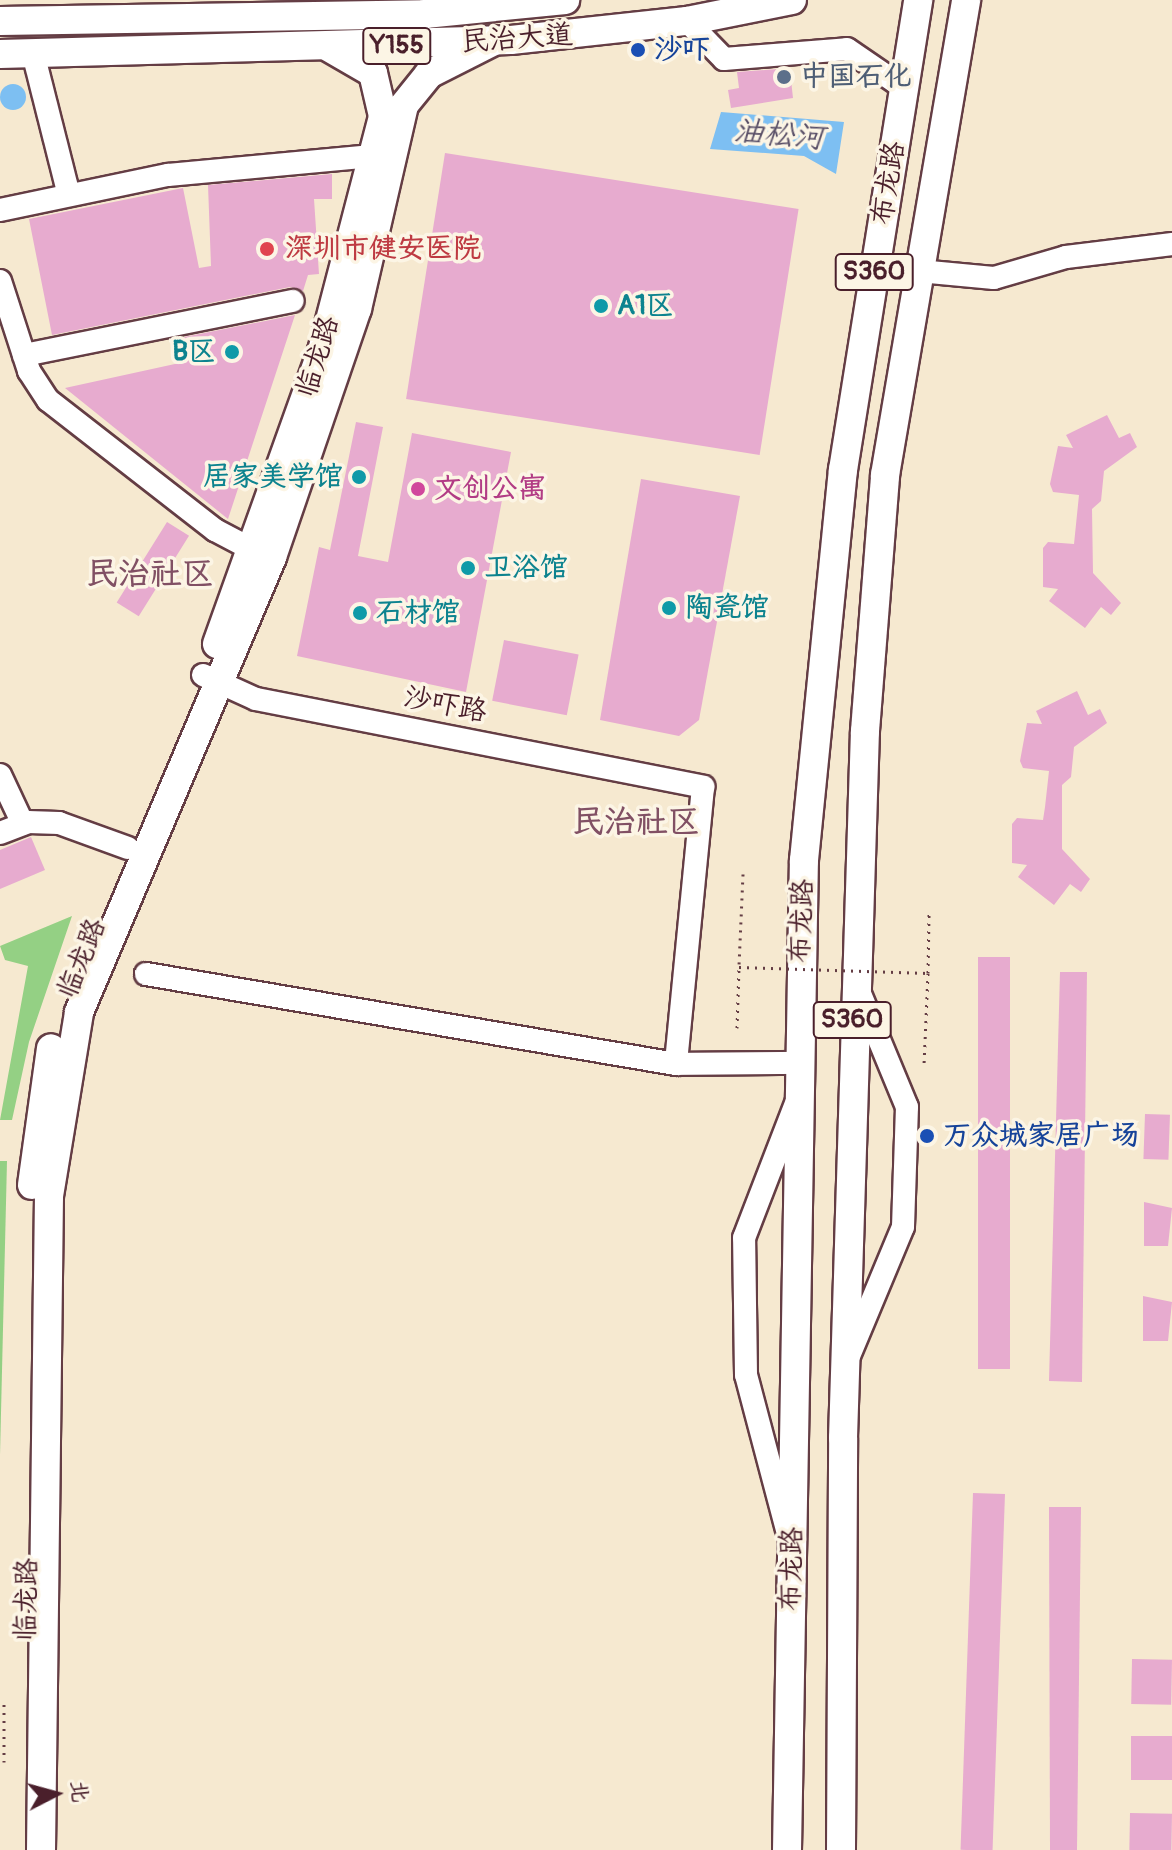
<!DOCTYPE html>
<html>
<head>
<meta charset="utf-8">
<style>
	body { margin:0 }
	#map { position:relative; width:1172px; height:1850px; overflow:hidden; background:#f6e9d0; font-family:Pangolin,"LXGW WenKai TC",sans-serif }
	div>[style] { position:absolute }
	.green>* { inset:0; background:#94d084 }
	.water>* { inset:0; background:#7dbff2 }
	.round { border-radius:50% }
	.building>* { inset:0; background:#e7abcf; transform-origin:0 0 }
	.path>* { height:3px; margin-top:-1.5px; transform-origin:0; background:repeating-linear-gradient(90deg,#643d44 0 2px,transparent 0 8px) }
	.roads { filter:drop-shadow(2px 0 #643d44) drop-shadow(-2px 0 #643d44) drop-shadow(0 2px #643d44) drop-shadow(0 -2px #643d44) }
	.minor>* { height:22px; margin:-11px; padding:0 11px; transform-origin:11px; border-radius:11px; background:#fff }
	.major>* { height:28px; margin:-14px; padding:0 14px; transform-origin:14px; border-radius:14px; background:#fff }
	.path-bridge>* { height:3px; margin-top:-1.5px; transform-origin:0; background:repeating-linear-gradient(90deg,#643d44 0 2px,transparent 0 8px) }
	.dots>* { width:22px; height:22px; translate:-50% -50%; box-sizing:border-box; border:4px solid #fcf5e5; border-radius:50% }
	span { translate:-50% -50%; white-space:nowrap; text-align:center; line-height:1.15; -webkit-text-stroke:7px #fcf5e5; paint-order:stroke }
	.shield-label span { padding:2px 6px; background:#fcf5e5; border:2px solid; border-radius:6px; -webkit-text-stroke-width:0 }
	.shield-label { font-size:26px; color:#4a1f2b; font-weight:700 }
	.street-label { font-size:28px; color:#4a1f2b }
	.transit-label { font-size:28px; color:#164399; font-weight:700 }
	.left { translate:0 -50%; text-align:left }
	.service-label { font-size:28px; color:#4e5e75; font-weight:700 }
	.health-label { font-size:28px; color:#be3a42; font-weight:700 }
	.culture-label { font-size:28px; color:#0d838f; font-weight:700 }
	.right { translate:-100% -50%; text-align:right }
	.hotel-label { font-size:28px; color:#b23c85; font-weight:700 }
	.water-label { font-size:30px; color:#594f67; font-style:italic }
	.quarter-label { font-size:32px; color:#815064; font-weight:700 }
	.north { position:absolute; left:16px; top:1754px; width:80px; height:80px; -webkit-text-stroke:6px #fcf5e5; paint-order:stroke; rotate:84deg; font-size:22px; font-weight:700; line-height:32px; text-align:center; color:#4a1f2b }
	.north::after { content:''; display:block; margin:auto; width:28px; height:36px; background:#4a1f2b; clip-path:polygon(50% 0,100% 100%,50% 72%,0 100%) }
</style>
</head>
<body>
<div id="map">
	<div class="green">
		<i style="clip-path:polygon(72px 916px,29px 1042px,12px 1120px,0 1120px,28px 966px,5px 960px,0 946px)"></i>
		<i style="clip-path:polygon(0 1161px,7px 1161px,0 1455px)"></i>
	</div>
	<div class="water">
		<i class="round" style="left:0;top:84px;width:26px;height:26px"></i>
		<i style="clip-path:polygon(721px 112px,844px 122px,836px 174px,804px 156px,710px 149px)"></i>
	</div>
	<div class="building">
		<i style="clip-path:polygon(778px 69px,780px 82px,791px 80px,793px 98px,731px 108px,728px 90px,739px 88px,737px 72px)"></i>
		<i style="left:445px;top:153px;width:358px;height:249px;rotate:9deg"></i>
		<i style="clip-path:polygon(332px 174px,332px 199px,314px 199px,319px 274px,308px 275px,303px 291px,290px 287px,52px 335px,29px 219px,183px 188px,199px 268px,211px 266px,208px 185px)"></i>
		<i style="clip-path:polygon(295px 315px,228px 519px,65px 388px,184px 362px,179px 338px)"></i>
		<i style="clip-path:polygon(1107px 415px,1119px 438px,1130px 433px,1137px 447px,1104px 471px,1101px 501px,1092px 509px,1093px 573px,1121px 603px,1111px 615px,1101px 607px,1085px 628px,1049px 601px,1058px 589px,1043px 587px,1043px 548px,1048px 542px,1074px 544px,1079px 495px,1053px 492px,1050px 484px,1058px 446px,1073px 448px,1066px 435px)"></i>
		<i style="clip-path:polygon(356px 422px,383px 427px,358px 556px,388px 562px,412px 433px,511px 452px,466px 692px,297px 656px,319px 547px,330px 550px)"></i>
		<i style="clip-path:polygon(641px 479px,740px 496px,699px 720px,679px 736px,600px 720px)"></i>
		<i style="left:167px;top:522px;width:26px;height:95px;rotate:32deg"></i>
		<i style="left:504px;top:640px;width:76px;height:62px;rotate:11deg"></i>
		<i style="clip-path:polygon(1077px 691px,1088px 715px,1100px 709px,1107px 723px,1074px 747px,1071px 777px,1062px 785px,1062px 849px,1090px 879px,1081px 892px,1070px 884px,1054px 905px,1018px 877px,1027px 865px,1012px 863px,1012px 824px,1017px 818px,1043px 820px,1045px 807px,1049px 771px,1023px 768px,1020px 761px,1027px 723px,1042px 724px,1036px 711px)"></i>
		<i style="clip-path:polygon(31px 837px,45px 870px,0 889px,0 850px)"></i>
		<i style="left:978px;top:957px;width:32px;height:412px"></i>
		<i style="clip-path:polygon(1060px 972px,1087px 972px,1082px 1382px,1049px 1381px)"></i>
		<i style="left:1145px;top:1114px;width:25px;height:45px;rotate:2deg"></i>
		<i style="clip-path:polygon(1144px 1202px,1172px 1208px,1168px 1246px,1144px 1246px)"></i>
		<i style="clip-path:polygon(1143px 1296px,1172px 1302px,1168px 1341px,1143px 1341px)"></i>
		<i style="left:973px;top:1493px;width:32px;height:357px;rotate:2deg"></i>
		<i style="clip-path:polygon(1049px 1507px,1081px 1507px,1077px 1850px,1050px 1850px)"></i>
		<i style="left:1132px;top:1659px;width:40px;height:45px;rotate:1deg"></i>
		<i style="left:1131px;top:1736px;width:41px;height:44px"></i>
		<i style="left:1130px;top:1813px;width:42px;height:37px;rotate:1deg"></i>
	</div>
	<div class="path">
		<i style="left:928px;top:973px;width:60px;rotate:-89deg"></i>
		<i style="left:737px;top:1028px;width:61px;rotate:-88.1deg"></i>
		<i style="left:4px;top:1762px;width:62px;rotate:-90deg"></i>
	</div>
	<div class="roads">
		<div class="minor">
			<i style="left:687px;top:21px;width:53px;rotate:45.8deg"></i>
			<i style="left:724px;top:59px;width:123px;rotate:-4.6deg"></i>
			<i style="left:847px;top:49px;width:69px;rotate:34.4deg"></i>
			<i style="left:33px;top:53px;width:146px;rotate:75.8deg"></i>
			<i style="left:0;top:210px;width:172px;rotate:-11.8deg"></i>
			<i style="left:168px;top:175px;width:205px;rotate:-5.3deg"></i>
			<i style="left:919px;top:271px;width:75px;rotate:5.3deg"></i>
			<i style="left:994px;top:278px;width:75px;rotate:-16.3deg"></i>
			<i style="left:1066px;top:257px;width:107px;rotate:-7deg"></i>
			<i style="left:0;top:281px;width:95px;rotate:72.1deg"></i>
			<i style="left:29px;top:371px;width:35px;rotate:57deg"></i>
			<i style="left:48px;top:400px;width:212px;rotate:37.9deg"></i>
			<i style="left:215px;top:530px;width:43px;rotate:27.8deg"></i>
			<i style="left:24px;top:355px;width:274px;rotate:-11.4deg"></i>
			<i style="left:203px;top:675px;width:58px;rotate:24.4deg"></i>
			<i style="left:256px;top:699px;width:456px;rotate:11.1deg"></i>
			<i style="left:703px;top:787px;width:278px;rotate:95.6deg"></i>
			<i style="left:0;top:775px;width:54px;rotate:64.9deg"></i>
			<i style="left:0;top:833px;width:30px;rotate:-21deg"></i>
			<i style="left:28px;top:822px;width:31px;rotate:2deg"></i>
			<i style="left:59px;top:823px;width:73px;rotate:19.9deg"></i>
			<i style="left:146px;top:974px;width:538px;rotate:9.64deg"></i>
			<i style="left:676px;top:1064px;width:122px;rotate:-0.5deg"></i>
			<i style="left:849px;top:1356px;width:140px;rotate:-67.3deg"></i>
			<i style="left:903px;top:1227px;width:120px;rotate:-88.1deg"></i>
			<i style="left:907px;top:1107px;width:126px;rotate:-112.5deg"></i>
			<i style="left:787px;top:1530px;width:160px;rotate:-104.8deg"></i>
			<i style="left:746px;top:1375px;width:137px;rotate:-90.8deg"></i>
			<i style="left:744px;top:1238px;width:145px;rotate:-68.9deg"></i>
		</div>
		<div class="major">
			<i style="left:0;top:21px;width:425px;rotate:-0.9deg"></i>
			<i style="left:425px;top:14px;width:141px;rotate:-5.7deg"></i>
			<i style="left:0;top:54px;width:511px;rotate:-1.57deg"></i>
			<i style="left:511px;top:40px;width:177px;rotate:-6.2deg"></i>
			<i style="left:687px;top:21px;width:107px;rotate:-11.3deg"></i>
			<i style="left:217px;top:644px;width:311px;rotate:-70.3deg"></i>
			<i style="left:322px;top:351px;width:243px;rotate:-75.4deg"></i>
			<i style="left:383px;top:116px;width:44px;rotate:-103.1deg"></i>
			<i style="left:373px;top:73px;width:50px;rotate:-149.8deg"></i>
			<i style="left:32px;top:1185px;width:138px;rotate:-82.1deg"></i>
			<i style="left:41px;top:1850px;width:654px;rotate:-89.3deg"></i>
			<i style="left:49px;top:1196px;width:186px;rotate:-80.7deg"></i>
			<i style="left:79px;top:1012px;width:494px;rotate:-67deg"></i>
			<i style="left:272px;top:557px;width:262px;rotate:-71.1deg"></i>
			<i style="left:357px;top:309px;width:209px;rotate:-77deg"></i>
			<i style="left:404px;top:105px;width:40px;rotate:-51deg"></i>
			<i style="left:429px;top:74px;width:71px;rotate:-26.9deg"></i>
			<i style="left:787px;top:1850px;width:990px;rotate:-89.02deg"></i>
			<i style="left:804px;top:860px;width:392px;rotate:-84.3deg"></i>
			<i style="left:843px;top:470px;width:476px;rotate:-80.9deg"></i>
			<i style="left:841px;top:1850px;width:412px;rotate:-89.7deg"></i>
			<i style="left:843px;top:1438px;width:707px;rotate:-88.22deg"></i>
			<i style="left:865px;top:731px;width:257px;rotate:-85.5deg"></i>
			<i style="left:885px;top:475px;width:482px;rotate:-80.3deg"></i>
		</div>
	</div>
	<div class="path-bridge">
		<i style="left:743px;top:874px;width:93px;rotate:92.5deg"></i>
		<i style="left:739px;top:967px;width:189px;rotate:1.8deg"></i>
		<i style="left:928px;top:973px;width:91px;rotate:92.5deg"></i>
	</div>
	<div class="dots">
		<i style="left:638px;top:50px;background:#1a4fb4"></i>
		<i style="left:784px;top:77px;background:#5c6f8a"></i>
		<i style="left:267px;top:249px;background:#e0444e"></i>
		<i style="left:601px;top:306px;background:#0f9aa8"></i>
		<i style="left:232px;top:352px;background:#0f9aa8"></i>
		<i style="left:359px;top:477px;background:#0f9aa8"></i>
		<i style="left:418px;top:489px;background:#d1479c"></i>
		<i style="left:468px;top:568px;background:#0f9aa8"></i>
		<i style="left:669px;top:608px;background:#0f9aa8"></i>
		<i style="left:360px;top:613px;background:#0f9aa8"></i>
		<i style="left:927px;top:1136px;background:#1a4fb4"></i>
	</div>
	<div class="shield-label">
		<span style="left:397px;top:46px">Y155</span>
		<span style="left:874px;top:272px">S360</span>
		<span style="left:852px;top:1020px">S360</span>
	</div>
	<div class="street-label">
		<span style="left:517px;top:39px;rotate:-4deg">民治大道</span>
		<span style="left:889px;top:183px;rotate:-81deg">布龙路</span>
		<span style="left:318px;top:357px;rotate:-73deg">临龙路</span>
		<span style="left:445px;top:705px;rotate:11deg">沙吓路</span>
		<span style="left:802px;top:921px;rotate:-88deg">布龙路</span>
		<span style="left:82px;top:959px;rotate:-68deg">临龙路</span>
		<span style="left:792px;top:1569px;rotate:-89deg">布龙路</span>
		<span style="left:27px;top:1600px;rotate:-89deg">临龙路</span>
	</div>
	<div class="transit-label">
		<span class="left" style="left:654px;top:50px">沙吓</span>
		<span class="left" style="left:943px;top:1136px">万众城家居广场</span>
	</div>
	<div class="service-label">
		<span class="left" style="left:800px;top:77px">中国石化</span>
	</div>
	<div class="health-label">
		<span class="left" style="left:285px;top:249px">深圳市健安医院</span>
	</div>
	<div class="culture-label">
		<span class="left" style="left:617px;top:306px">A1区</span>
		<span class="right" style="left:216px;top:352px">B区</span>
		<span class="right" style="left:343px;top:477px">居家美学馆</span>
		<span class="left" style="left:484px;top:568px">卫浴馆</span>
		<span class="left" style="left:685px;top:608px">陶瓷馆</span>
		<span class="left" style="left:376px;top:613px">石材馆</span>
	</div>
	<div class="hotel-label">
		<span class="left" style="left:434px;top:489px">文创公寓</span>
	</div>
	<div class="water-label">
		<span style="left:779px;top:135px;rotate:5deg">油松河</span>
	</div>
	<div class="quarter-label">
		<span style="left:150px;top:574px">民治社区</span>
		<span style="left:636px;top:822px">民治社区</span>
	</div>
	<div class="north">北</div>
</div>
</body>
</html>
